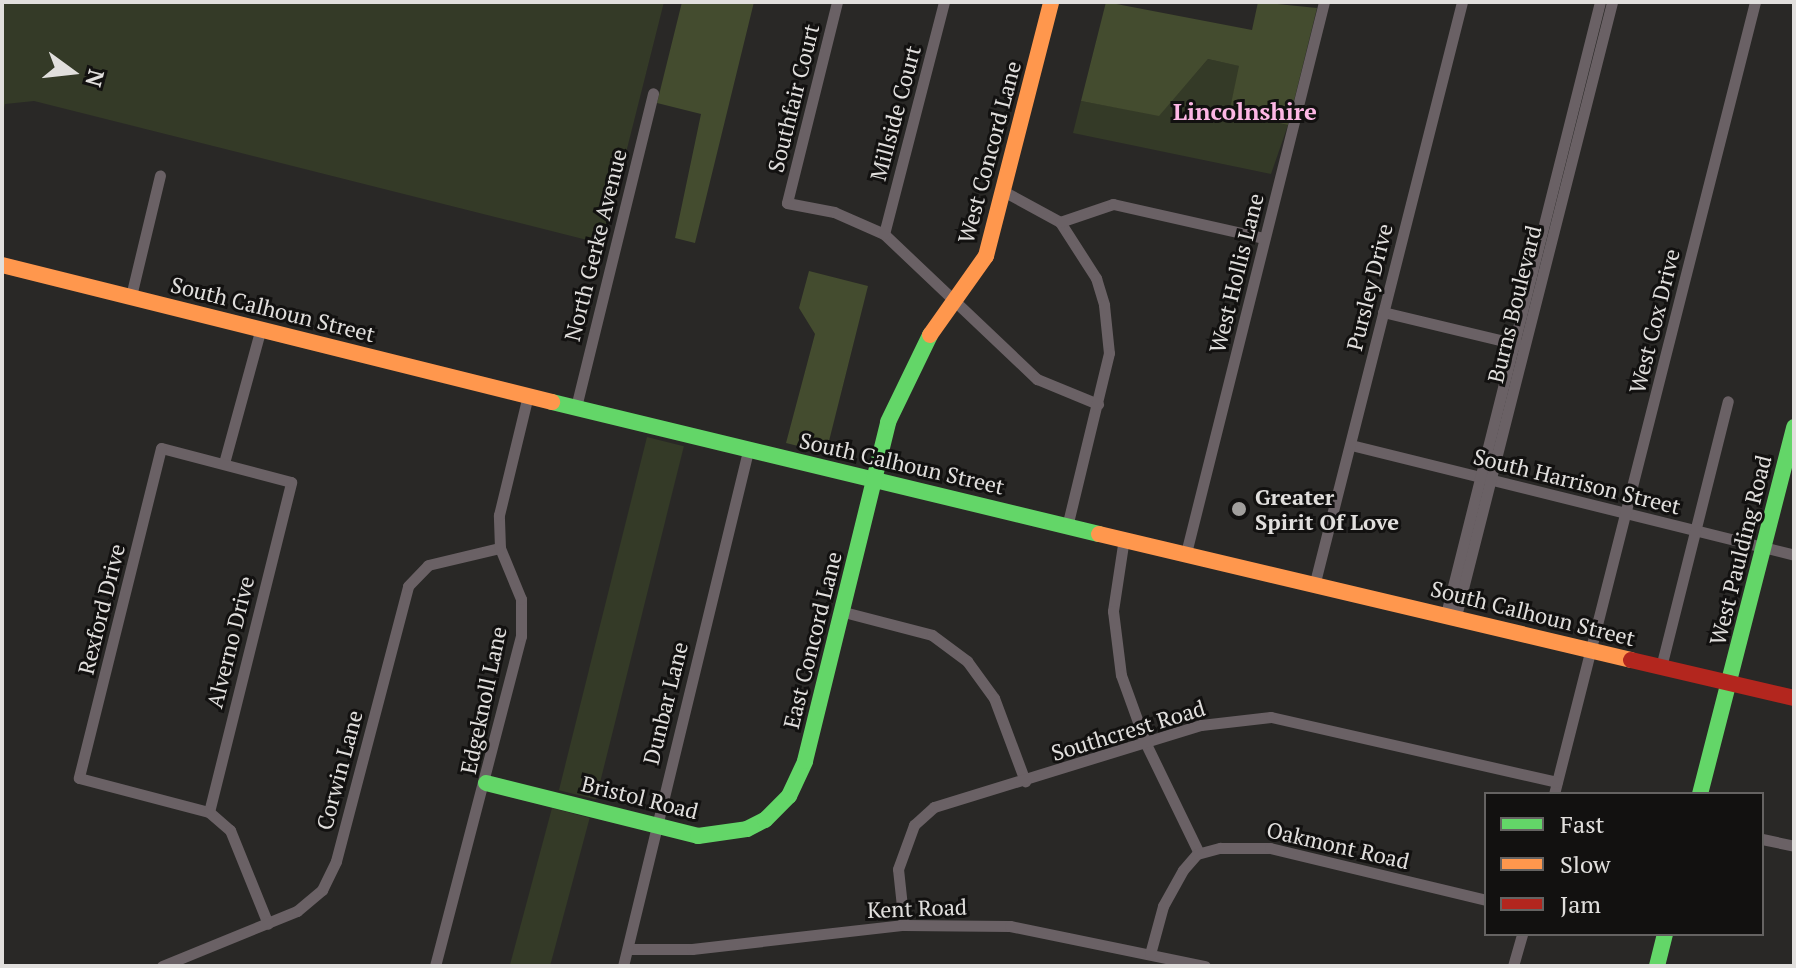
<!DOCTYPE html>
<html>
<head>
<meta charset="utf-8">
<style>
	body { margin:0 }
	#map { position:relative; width:1796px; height:968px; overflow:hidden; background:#292826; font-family:"PT Serif",serif }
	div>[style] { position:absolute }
	.green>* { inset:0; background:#343a27; transform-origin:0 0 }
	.forest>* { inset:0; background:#444c2f }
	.street>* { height:11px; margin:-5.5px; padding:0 5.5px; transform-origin:5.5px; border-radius:5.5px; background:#6a6165 }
	.fast>* { height:16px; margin:-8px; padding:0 8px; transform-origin:8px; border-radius:8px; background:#63d668 }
	.slow>* { height:16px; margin:-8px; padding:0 8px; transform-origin:8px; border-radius:8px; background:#ff974d }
	.jam>* { height:16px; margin:-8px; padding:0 8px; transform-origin:8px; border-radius:8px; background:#b3261e }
	.dots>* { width:22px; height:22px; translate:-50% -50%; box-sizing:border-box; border:4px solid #121110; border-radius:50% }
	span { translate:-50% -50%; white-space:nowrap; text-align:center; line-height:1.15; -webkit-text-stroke:6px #121110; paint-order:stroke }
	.street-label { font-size:22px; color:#e1dfdd }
	.poi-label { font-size:22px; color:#e1dfdd; font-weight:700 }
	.left { translate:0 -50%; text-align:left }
	.neighbourhood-label { font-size:24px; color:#feb7e5; font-weight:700 }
	.frame { position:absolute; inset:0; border:4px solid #e1dfdd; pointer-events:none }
	.legend { position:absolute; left:1484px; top:792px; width:280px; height:144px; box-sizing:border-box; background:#121110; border:2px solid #656362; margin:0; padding:10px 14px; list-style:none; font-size:24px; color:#e1dfdd }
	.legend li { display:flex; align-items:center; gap:16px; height:40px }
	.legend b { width:40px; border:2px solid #656362 }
	.north { position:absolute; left:32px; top:32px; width:80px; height:80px; -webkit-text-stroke:6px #121110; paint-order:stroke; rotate:105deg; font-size:22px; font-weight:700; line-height:32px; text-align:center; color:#e1dfdd }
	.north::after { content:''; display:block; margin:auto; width:28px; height:36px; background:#e1dfdd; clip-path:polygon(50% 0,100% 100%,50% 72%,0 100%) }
</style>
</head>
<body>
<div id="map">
	<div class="green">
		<i style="clip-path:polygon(2px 2px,664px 2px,603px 244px,34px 101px,5px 104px,2px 118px)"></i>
		<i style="clip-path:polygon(1208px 59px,1240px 66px,1229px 113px,1288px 125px,1271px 174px,1073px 133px,1081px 101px,1159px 115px)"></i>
		<i style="left:647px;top:437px;width:38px;height:364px;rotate:14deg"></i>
		<i style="left:552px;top:808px;width:39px;height:163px;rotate:15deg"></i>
	</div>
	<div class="forest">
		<i style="clip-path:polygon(682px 2px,754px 2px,695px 243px,675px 238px,701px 114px,657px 103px)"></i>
		<i style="clip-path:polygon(1106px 2px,1252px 30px,1258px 2px,1317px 8px,1288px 125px,1229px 113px,1239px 66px,1208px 59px,1159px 116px,1081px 101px)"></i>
		<i style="clip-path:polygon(809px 271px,868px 286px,826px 453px,786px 443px,815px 334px,799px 308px)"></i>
	</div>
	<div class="street">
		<i style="left:837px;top:2px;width:207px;rotate:104deg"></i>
		<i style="left:787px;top:203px;width:48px;rotate:10.8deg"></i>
		<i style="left:834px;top:212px;width:55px;rotate:23.7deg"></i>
		<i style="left:884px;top:234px;width:211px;rotate:43.5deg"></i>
		<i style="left:1037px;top:379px;width:66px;rotate:22.3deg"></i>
		<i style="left:1005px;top:192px;width:63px;rotate:28.6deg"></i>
		<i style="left:1060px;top:222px;width:67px;rotate:57.3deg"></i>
		<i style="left:1096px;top:278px;width:28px;rotate:73deg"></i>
		<i style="left:1104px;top:305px;width:48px;rotate:84.1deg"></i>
		<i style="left:1109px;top:353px;width:175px;rotate:103.6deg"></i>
		<i style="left:1060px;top:222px;width:56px;rotate:-18.8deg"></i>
		<i style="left:1113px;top:204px;width:155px;rotate:12.7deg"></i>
		<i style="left:884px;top:234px;width:240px;rotate:-75.5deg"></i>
		<i style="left:131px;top:296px;width:124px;rotate:-76.5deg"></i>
		<i style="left:1383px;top:312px;width:141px;rotate:13.5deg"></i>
		<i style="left:576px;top:407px;width:323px;rotate:-76.2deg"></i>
		<i style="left:1351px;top:445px;width:456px;rotate:13.9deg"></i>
		<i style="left:224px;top:463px;width:140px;rotate:-74.7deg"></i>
		<i style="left:1124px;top:538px;width:74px;rotate:98.6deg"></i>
		<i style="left:1113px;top:611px;width:64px;rotate:82.9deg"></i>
		<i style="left:1121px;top:675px;width:73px;rotate:70.1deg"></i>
		<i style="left:1146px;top:744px;width:121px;rotate:64.1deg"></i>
		<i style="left:1186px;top:553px;width:568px;rotate:-75.94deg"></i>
		<i style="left:1315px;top:582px;width:598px;rotate:-75.78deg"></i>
		<i style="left:840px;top:611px;width:95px;rotate:14.6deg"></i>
		<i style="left:932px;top:635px;width:44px;rotate:36.6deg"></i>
		<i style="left:967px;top:661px;width:46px;rotate:53.9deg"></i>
		<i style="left:994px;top:698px;width:89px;rotate:69.5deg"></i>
		<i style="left:1446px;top:614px;width:631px;rotate:-75.88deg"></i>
		<i style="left:1456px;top:616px;width:634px;rotate:-75.74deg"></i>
		<i style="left:1661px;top:667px;width:274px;rotate:-75.9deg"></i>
		<i style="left:1554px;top:794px;width:817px;rotate:-75.76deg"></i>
		<i style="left:209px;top:812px;width:340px;rotate:-76deg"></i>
		<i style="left:291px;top:482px;width:134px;rotate:-165.3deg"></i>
		<i style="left:161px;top:448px;width:340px;rotate:104deg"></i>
		<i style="left:79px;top:778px;width:134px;rotate:14.7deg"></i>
		<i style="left:209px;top:812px;width:28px;rotate:41deg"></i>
		<i style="left:230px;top:830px;width:101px;rotate:68deg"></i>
		<i style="left:1762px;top:839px;width:33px;rotate:12deg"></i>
		<i style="left:904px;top:925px;width:56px;rotate:-96.1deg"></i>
		<i style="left:898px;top:869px;width:47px;rotate:-70deg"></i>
		<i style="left:914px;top:825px;width:27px;rotate:-42deg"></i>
		<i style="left:934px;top:807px;width:279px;rotate:-17.1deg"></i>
		<i style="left:1201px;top:725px;width:70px;rotate:-6.5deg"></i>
		<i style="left:1271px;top:717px;width:293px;rotate:12.8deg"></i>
		<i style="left:628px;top:949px;width:64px"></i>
		<i style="left:692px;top:949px;width:213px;rotate:-6.5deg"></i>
		<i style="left:904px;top:925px;width:106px;rotate:0.5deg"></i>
		<i style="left:1010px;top:926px;width:199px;rotate:11.6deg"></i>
		<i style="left:1150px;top:954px;width:50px;rotate:-74.8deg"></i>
		<i style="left:1163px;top:906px;width:41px;rotate:-60.9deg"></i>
		<i style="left:1183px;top:870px;width:21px;rotate:-49deg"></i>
		<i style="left:1197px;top:854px;width:24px;rotate:-15deg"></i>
		<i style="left:1220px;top:848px;width:50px"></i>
		<i style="left:1270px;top:848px;width:222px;rotate:13.5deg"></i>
		<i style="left:162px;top:966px;width:146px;rotate:-22.2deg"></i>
		<i style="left:297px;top:911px;width:33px;rotate:-40deg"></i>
		<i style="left:322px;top:890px;width:32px;rotate:-64deg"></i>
		<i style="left:336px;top:861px;width:284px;rotate:-75.3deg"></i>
		<i style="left:408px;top:586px;width:29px;rotate:-46deg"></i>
		<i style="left:428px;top:565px;width:74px;rotate:-13.3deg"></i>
		<i style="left:435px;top:966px;width:341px;rotate:-75.4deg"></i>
		<i style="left:521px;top:636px;width:37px;rotate:-90deg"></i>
		<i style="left:521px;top:599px;width:55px;rotate:-112.4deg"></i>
		<i style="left:500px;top:548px;width:33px;rotate:-92deg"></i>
		<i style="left:499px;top:515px;width:123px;rotate:-76.4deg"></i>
		<i style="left:623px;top:966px;width:530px;rotate:-76.36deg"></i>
		<i style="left:1513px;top:966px;width:33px;rotate:-74deg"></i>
	</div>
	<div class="fast">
		<i style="left:552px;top:402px;width:563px;rotate:13.57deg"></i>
		<i style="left:486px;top:783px;width:219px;rotate:14deg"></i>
		<i style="left:698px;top:836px;width:49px;rotate:-8.1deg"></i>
		<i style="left:747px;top:829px;width:20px;rotate:-27deg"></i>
		<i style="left:765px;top:820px;width:34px;rotate:-45deg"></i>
		<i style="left:789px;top:796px;width:38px;rotate:-65deg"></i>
		<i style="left:805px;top:761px;width:349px;rotate:-76.2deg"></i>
		<i style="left:888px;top:422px;width:97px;rotate:-64.2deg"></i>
		<i style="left:1700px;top:794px;width:379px;rotate:-75.6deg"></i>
		<i style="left:1657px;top:966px;width:33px;rotate:-76deg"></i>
	</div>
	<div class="slow">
		<i style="left:2px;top:265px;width:567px;rotate:13.99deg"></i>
		<i style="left:930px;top:335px;width:97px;rotate:-54.7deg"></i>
		<i style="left:986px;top:256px;width:262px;rotate:-75.6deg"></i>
		<i style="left:1099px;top:534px;width:547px;rotate:13.32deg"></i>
	</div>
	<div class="jam">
		<i style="left:1631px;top:660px;width:167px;rotate:13.1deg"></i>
	</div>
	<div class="dots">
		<i style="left:1239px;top:509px;background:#a19f9d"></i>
	</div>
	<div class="street-label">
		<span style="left:793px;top:98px;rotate:-76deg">Southfair Court</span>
		<span style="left:895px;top:113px;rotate:-75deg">Millside Court</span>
		<span style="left:989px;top:152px;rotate:-75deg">West Concord Lane</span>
		<span style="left:595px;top:245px;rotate:-76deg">North Gerke Avenue</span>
		<span style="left:1236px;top:273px;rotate:-76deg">West Hollis Lane</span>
		<span style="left:1369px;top:287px;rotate:-76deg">Pursley Drive</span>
		<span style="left:1514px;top:304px;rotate:-76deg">Burns Boulevard</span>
		<span style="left:273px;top:309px;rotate:14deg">South Calhoun Street</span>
		<span style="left:1654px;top:321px;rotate:-76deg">West Cox Drive</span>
		<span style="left:902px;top:463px;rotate:13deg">South Calhoun Street</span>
		<span style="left:1577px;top:481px;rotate:14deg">South Harrison Street</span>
		<span style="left:1740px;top:550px;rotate:-76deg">West Paulding Road</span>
		<span style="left:101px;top:609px;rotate:-76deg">Rexford Drive</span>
		<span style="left:1533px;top:613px;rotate:14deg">South Calhoun Street</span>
		<span style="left:812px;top:640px;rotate:-76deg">East Concord Lane</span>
		<span style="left:230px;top:642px;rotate:-76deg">Alverno Drive</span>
		<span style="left:483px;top:700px;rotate:-78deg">Edgeknoll Lane</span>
		<span style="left:665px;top:703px;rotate:-76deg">Dunbar Lane</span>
		<span style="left:1128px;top:730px;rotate:-17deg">Southcrest Road</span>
		<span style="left:339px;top:770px;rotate:-75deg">Corwin Lane</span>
		<span style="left:640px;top:797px;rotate:14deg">Bristol Road</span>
		<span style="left:1338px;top:845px;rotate:13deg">Oakmont Road</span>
		<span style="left:917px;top:908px;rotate:-2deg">Kent Road</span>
	</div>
	<div class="poi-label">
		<span class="left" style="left:1255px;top:509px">Greater<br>Spirit Of Love</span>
	</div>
	<div class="neighbourhood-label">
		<span style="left:1245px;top:112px">Lincolnshire</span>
	</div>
	<div class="frame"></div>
	<ul class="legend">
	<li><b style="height:10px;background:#63d668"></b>Fast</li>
	<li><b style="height:10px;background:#ff974d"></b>Slow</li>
	<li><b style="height:10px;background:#b3261e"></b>Jam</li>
	</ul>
	<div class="north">N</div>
</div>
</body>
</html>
